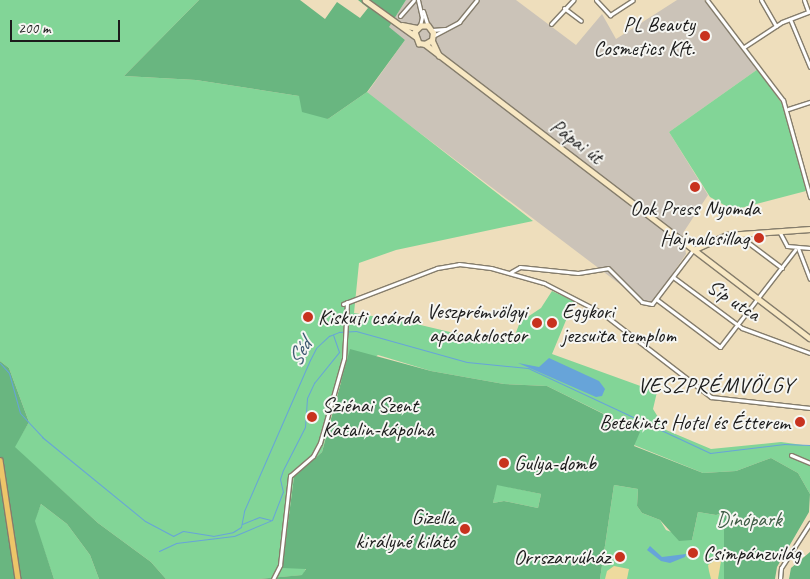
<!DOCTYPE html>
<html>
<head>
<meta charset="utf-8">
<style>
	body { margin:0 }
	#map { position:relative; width:810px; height:579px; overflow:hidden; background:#eedebc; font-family:Caveat,sans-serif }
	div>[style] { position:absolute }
	.industrial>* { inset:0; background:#cbc3b8 }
	.green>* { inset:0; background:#82d597 }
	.forest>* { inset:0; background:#69b680 }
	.sand>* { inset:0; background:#eeda9e }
	.water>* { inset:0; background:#67a4d9 }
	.stream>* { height:1px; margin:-0.5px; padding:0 0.5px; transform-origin:0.5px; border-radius:0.5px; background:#67a4d9 }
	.roads { filter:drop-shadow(1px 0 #857d6c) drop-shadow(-1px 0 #857d6c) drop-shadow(0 1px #857d6c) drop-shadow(0 -1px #857d6c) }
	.street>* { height:3px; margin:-1.5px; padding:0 1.5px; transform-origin:1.5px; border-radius:1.5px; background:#fff }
	.secondary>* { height:4.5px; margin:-2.25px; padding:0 2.25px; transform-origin:2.25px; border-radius:2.25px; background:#f8e8c3 }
	.primary>* { height:4.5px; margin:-2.25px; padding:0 2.25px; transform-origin:2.25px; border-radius:2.25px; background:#edc569 }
	.dots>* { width:14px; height:14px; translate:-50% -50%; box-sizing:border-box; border:2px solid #f6f6f2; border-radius:50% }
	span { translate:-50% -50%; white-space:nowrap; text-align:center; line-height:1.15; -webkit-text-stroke:4px #f6f6f2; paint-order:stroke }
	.poi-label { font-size:21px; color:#1c1c1c }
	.right { translate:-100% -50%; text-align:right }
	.left { translate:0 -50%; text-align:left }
	.street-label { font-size:21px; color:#1c1c1c }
	.park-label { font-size:21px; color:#405d47 }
	.water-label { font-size:22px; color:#3e5971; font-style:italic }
	.neighbourhood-label { font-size:22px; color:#1c1c1c; letter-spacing:1px }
	.scale { position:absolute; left:10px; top:20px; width:110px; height:22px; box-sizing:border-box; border:2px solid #1c1c1c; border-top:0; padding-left:6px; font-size:15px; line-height:18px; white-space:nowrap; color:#1c1c1c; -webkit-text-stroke:4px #f6f6f2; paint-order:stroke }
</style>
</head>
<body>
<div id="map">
	<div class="industrial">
		<i style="clip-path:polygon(406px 0,516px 0,576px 45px,602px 14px,616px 39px,677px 0,704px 0,758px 69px,669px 132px,708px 195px,683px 233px,686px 254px,650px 307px,367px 93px,405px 40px,388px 28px)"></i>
	</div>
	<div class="green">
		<i style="clip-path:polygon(0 0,199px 0,124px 76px,196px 80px,299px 96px,328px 119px,367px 92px,533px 221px,396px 250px,359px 263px,354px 313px,408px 322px,496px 343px,515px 335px,520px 322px,541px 308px,552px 291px,574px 301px,552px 354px,657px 392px,653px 409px,666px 430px,711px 449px,781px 442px,810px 446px,810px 494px,798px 473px,771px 458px,736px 471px,703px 473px,634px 445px,639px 431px,547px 386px,504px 384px,431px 371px,378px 355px,339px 383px,322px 452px,294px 477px,282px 567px,306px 568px,303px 575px,258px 579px,166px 579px,151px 562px,98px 523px,14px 447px,29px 422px,9px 368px,0 361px)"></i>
		<i style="clip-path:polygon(758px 69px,785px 108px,806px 191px,733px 210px,710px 197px,669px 132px)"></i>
		<i style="clip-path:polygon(496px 484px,541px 494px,538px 508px,504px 501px,493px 503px)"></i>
		<i style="clip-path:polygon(614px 485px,638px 489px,637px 506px,642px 513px,660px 520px,666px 530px,692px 540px,698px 512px,716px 515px,725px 513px,753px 579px,600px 579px)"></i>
		<i style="clip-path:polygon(41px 504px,67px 524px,90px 555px,99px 579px,54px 579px,34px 521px)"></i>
	</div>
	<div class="forest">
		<i style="clip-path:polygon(199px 0,300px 0,325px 19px,337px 2px,360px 18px,368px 8px,358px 0,406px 0,389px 27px,405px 40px,367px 92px,328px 119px,302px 112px,299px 96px,196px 80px,124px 76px)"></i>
		<i style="clip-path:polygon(evenodd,350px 349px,431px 371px,504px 384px,547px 386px,640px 432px,634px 446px,703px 473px,736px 471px,771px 458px,798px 473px,810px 494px,809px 512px,777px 567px,775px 579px,724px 579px,724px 513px,716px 515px,698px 512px,692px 540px,679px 541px,660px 520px,642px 513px,637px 506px,638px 489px,614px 485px,600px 579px,258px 579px,302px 575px,306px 569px,282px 568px,294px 477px,322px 452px,350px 349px,497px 485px,541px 494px,538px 508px,504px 501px,493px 503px,497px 485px)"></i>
		<i style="clip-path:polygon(0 361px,9px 368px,29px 422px,15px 447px,98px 523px,151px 562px,166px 579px,99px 579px,90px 555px,67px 524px,41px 504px,35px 521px,54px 579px,0 579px)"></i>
		<i style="clip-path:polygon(810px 552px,810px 579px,789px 579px,791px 568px)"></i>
	</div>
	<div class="sand">
		<i style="clip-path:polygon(714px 561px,721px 561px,718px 579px,711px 579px,709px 571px,708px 565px)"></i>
		<i style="clip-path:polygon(614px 566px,629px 569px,627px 579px,605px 579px,607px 571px)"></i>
	</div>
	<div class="water">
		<i style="clip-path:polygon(549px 358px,599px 381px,605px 389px,602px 396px,596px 397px,518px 363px,539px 367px)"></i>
		<i style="clip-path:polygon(650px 546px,662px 557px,686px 554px,685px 557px,670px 563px,661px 561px,647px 550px)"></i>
	</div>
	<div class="stream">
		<i style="left:0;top:363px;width:13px;rotate:48deg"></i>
		<i style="left:9px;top:373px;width:41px;rotate:74.6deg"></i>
		<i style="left:20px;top:413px;width:33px;rotate:47deg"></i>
		<i style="left:42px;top:437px;width:133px;rotate:39.2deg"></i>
		<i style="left:145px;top:521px;width:32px;rotate:28deg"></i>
		<i style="left:173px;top:536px;width:11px;rotate:-27deg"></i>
		<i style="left:183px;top:531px;width:30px;rotate:9deg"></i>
		<i style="left:213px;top:536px;width:20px;rotate:-11deg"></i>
		<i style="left:233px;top:532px;width:9px;rotate:-32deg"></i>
		<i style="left:241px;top:527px;width:16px;rotate:-79deg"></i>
		<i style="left:244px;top:511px;width:165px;rotate:-66.4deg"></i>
		<i style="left:310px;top:360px;width:13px;rotate:-63deg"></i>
		<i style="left:316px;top:348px;width:18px;rotate:-43deg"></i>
		<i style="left:329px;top:336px;width:11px;rotate:-22deg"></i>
		<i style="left:339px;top:332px;width:17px;rotate:-3deg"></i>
		<i style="left:356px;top:331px;width:115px;rotate:15.6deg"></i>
		<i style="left:467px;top:362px;width:61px;rotate:5.6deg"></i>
		<i style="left:528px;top:368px;width:201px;rotate:25deg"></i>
		<i style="left:710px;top:453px;width:75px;rotate:-6.9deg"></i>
		<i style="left:784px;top:444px;width:26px;rotate:2deg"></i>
		<i style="left:242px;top:524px;width:18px;rotate:-22deg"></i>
		<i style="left:259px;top:517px;width:12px;rotate:14deg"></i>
		<i style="left:159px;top:551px;width:19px;rotate:-25deg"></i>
		<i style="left:176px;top:543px;width:58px;rotate:-6.9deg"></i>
		<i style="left:234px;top:536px;width:41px;rotate:-22.8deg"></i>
		<i style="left:272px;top:520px;width:30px;rotate:-69deg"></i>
		<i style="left:283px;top:492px;width:13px;rotate:-103deg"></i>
		<i style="left:280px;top:479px;width:9px;rotate:-72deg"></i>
		<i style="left:283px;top:470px;width:48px;rotate:-62.9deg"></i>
		<i style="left:305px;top:427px;width:29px;rotate:-86deg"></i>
		<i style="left:307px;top:398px;width:17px;rotate:-65deg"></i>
		<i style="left:314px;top:383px;width:40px;rotate:-51deg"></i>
		<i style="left:339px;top:352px;width:18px;rotate:-109deg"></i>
	</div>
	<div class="roads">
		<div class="street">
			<i style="left:418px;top:0;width:17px;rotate:77deg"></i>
			<i style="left:422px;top:17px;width:9px;rotate:103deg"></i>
			<i style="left:596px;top:0;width:21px;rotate:47deg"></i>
			<i style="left:610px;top:15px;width:27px;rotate:-33deg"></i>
			<i style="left:707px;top:0;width:126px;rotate:52.8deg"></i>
			<i style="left:783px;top:100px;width:101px;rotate:74.4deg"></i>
			<i style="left:761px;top:0;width:30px;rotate:60deg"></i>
			<i style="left:804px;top:0;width:12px;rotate:70deg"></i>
			<i style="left:564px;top:8px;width:21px;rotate:37deg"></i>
			<i style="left:423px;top:11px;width:16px;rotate:72deg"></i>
			<i style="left:400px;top:16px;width:21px;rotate:-49deg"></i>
			<i style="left:790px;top:19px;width:52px;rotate:67.4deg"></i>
			<i style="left:551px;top:24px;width:33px;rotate:-47deg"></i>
			<i style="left:432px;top:30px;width:13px;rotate:-4deg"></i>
			<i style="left:433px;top:36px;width:30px;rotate:-28deg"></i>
			<i style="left:459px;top:22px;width:28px;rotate:-51deg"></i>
			<i style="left:744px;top:47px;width:45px;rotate:-33.3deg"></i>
			<i style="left:782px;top:22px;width:30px;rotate:-21deg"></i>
			<i style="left:788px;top:109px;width:23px;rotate:-18deg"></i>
			<i style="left:779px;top:231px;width:17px;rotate:62deg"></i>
			<i style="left:787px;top:246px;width:23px;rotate:5deg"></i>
			<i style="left:738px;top:235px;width:55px;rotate:36.9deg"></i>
			<i style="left:798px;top:248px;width:33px;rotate:69deg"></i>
			<i style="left:511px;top:272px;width:10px;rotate:-29deg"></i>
			<i style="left:520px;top:267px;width:58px;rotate:5.9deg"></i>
			<i style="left:578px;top:273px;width:30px;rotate:-9deg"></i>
			<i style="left:608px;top:268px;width:48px;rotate:45deg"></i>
			<i style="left:642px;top:302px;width:10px;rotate:11deg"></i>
			<i style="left:652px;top:304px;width:68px;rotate:-52.8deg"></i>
			<i style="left:673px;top:277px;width:86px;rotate:36.5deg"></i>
			<i style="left:742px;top:328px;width:72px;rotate:20.2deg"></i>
			<i style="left:656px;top:299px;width:80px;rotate:36.9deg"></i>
			<i style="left:720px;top:347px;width:123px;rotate:-52.3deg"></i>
			<i style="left:343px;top:304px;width:101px;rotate:-21deg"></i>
			<i style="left:437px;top:268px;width:22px;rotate:-10deg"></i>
			<i style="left:459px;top:264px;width:32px;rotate:7deg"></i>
			<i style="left:491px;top:268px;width:55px;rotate:15.8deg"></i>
			<i style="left:544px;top:283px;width:65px;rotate:27.3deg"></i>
			<i style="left:602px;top:313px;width:138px;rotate:37.6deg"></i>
			<i style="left:711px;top:397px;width:100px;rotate:6.3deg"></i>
			<i style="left:791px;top:455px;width:21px;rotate:23deg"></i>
			<i style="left:273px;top:579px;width:16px;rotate:-63deg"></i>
			<i style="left:280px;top:565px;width:90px;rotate:-83.6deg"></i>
			<i style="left:290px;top:476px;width:30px;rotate:-41deg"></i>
			<i style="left:313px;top:456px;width:15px;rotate:-62deg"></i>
			<i style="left:320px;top:443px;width:88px;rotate:-74.2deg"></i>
			<i style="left:344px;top:358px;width:56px;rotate:-86.9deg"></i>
			<i style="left:780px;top:579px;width:11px;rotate:-85deg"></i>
			<i style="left:781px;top:568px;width:54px;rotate:-57.2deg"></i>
		</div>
		<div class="secondary">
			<i style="left:365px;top:0;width:62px;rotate:35.8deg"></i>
			<i style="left:402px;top:25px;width:15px;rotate:11deg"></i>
			<i style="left:432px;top:40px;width:17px;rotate:65deg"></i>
			<i style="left:425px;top:44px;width:8px;rotate:-30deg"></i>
			<i style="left:432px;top:40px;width:7px;rotate:-82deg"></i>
			<i style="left:433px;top:33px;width:9px;rotate:-126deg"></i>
			<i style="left:428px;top:26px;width:7px;rotate:180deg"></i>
			<i style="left:421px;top:26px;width:8px;rotate:135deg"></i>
			<i style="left:415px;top:32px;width:12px;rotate:70deg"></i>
			<i style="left:419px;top:43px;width:6px;rotate:9deg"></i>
			<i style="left:425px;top:44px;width:484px;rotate:37.4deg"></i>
			<i style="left:693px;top:250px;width:37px;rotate:-24deg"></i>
			<i style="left:727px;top:235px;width:83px;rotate:-4.1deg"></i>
		</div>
		<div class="primary">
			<i style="left:0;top:460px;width:120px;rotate:81.4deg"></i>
		</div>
	</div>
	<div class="dots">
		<i style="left:705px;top:36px;background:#c8321e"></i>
		<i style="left:695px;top:187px;background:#c8321e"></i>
		<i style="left:759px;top:238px;background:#c8321e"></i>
		<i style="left:308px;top:317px;background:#c8321e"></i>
		<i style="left:537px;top:323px;background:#c8321e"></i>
		<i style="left:552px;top:323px;background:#c8321e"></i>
		<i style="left:312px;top:417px;background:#c8321e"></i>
		<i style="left:800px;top:422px;background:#c8321e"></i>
		<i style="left:504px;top:463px;background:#c8321e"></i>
		<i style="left:465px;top:529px;background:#c8321e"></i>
		<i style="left:693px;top:553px;background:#c8321e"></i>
		<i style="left:620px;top:557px;background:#c8321e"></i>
	</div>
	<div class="poi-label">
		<span class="right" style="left:695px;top:36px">PL Beauty<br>Cosmetics Kft.</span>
		<span style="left:695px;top:208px">Ook Press Nyomda</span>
		<span class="right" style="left:749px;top:238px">Hajnalcsillag</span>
		<span class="right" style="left:527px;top:323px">Veszprémvölgyi<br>apácakolostor</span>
		<span class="left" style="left:562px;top:323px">Egykori<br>jezsuita templom</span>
		<span class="left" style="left:318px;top:317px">Kiskuti csárda</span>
		<span class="left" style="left:322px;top:417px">Sziénai Szent<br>Katalin-kápolna</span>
		<span class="right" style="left:790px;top:422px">Betekints Hotel és Étterem</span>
		<span class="left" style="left:514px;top:463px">Gulya-domb</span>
		<span class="right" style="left:455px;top:529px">Gizella<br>királyné kilátó</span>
		<span class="left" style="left:703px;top:553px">Csimpánzvilág</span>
		<span class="right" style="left:610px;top:557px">Orrszarvúház</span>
	</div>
	<div class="street-label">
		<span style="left:577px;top:141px;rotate:37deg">Pápai út</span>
		<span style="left:734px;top:300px;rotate:33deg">Síp utca</span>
	</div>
	<div class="park-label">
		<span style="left:749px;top:519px">Dínópark</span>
	</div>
	<div class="water-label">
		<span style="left:300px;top:353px;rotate:-60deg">Séd</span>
	</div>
	<div class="neighbourhood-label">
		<span style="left:716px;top:386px">VESZPRÉMVÖLGY</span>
	</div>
	<div class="scale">200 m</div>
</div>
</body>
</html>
